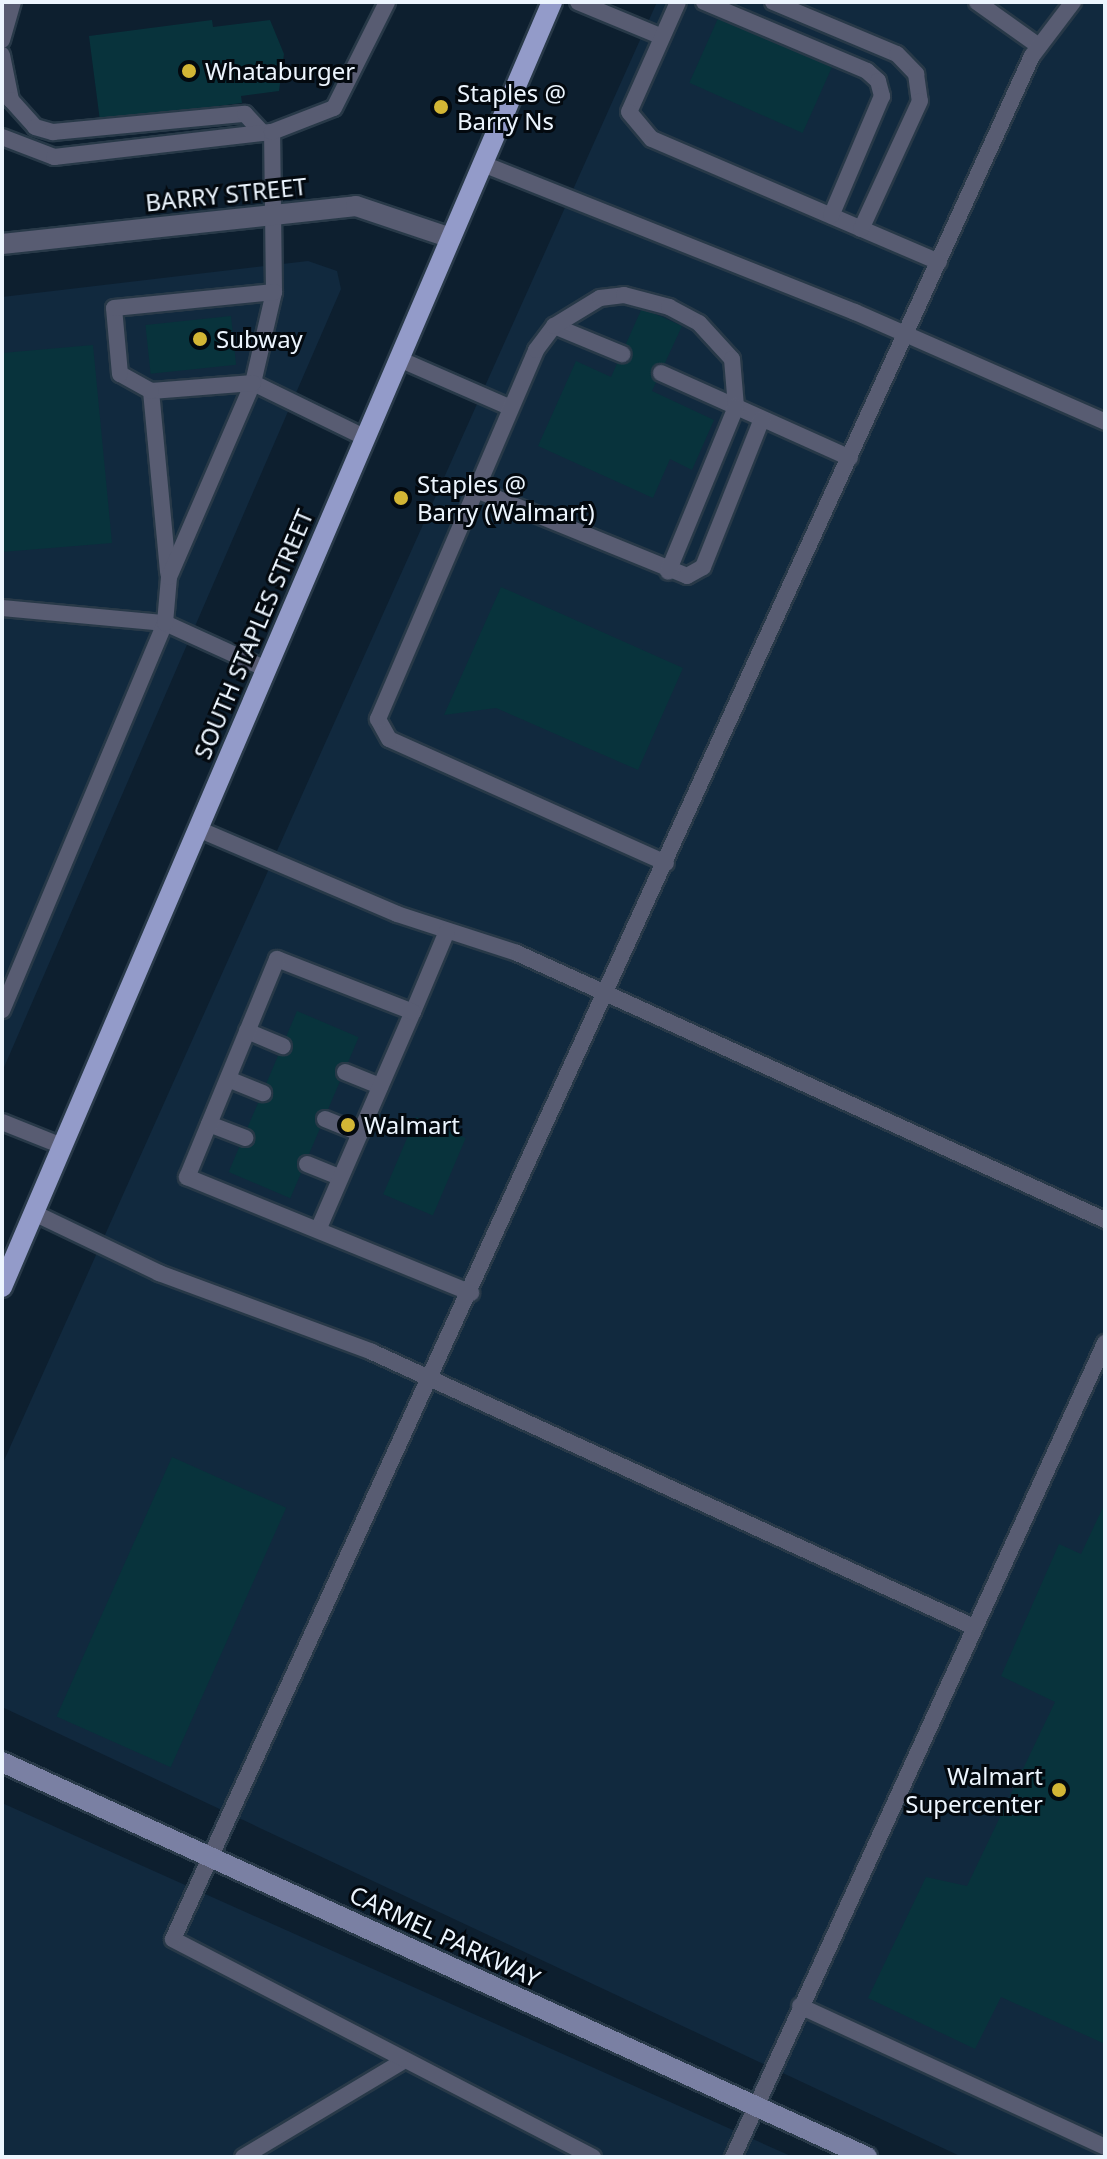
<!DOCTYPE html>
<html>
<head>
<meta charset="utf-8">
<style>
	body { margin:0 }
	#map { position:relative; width:1107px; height:2159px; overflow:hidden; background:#0d1f2f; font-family:"Noto Sans",sans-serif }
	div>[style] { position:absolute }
	.built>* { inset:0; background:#11293e }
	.building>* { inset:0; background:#08333c; transform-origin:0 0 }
	.roads { filter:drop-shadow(2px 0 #283948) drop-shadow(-2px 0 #283948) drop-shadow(0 2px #283948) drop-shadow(0 -2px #283948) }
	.lane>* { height:16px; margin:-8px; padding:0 8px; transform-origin:8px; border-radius:8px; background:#585c72 }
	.street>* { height:20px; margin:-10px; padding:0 10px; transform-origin:10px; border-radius:10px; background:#585c72 }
	.secondary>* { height:20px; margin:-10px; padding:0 10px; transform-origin:10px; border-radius:10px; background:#7a80a3 }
	.primary>* { height:20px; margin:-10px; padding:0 10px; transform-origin:10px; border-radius:10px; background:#939bc9 }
	.dots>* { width:22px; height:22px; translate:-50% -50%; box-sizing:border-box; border:4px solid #03090f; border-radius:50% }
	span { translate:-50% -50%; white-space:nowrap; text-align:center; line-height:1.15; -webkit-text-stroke:6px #03090f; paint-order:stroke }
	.poi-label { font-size:24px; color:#ecf5fe }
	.left { translate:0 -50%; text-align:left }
	.right { translate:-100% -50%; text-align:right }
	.street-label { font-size:24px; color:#ecf5fe }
	.frame { position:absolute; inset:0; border:4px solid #ecf5fe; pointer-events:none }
</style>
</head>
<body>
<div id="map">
	<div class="built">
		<i style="clip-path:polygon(657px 2px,1105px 2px,1105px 2157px,962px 2157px,2px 1707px,2px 1465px)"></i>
		<i style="clip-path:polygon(308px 261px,337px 271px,341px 289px,2px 1072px,2px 297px)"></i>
		<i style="clip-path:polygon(2px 1803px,793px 2157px,2px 2157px)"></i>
	</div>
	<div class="building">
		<i style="left:719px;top:16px;width:124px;height:73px;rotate:24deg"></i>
		<i style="clip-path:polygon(212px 20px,213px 27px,270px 20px,284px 54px,279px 91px,241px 96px,242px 103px,100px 121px,89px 36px)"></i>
		<i style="clip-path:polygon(642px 308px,682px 326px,652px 391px,714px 420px,692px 470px,670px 459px,653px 498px,538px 446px,576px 361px,611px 377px)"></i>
		<i style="left:231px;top:316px;width:49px;height:86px;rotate:84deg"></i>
		<i style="clip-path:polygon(93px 345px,112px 543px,2px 552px,2px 353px)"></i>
		<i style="clip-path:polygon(501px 587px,683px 668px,638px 770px,496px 708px,444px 715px)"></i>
		<i style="left:297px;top:1011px;width:67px;height:175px;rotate:23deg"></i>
		<i style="left:416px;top:1117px;width:54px;height:84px;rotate:23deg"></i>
		<i style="left:172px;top:1457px;width:125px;height:284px;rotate:24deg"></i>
		<i style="clip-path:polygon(1105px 1503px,1105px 2044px,1001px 1997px,975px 2049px,868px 1998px,926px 1877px,967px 1886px,1055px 1702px,1001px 1676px,1059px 1544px,1081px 1554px)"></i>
	</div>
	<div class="roads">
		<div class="lane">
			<i style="left:578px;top:2px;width:91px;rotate:22.6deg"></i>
			<i style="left:678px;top:2px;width:120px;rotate:114deg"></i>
			<i style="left:629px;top:112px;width:35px;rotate:50deg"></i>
			<i style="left:652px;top:139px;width:312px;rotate:23.2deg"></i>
			<i style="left:704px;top:2px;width:177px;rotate:22.9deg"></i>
			<i style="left:867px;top:71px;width:15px;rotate:42deg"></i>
			<i style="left:878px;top:81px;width:16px;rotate:75deg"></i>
			<i style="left:882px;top:96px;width:130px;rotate:113deg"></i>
			<i style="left:773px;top:2px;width:134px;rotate:22.8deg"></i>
			<i style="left:897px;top:54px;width:28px;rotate:46deg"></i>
			<i style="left:916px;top:74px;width:27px;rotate:82deg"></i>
			<i style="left:920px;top:101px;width:141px;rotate:114.7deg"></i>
			<i style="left:977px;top:2px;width:76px;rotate:35.4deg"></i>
			<i style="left:2px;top:40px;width:40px;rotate:-74deg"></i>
			<i style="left:2px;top:55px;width:46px;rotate:78.7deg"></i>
			<i style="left:11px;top:100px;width:36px;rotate:48deg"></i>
			<i style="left:35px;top:127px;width:19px;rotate:16deg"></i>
			<i style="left:53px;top:132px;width:193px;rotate:-5.4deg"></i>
			<i style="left:245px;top:114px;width:26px;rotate:47deg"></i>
			<i style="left:2px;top:137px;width:56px;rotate:21deg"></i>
			<i style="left:54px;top:157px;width:218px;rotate:-6.6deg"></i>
			<i style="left:483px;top:164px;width:400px;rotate:21.7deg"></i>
			<i style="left:855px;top:312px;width:273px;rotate:23.7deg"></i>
			<i style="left:554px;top:326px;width:74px;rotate:22.4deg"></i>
			<i style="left:399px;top:359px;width:120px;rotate:23.6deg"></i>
			<i style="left:661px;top:373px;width:207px;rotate:24.2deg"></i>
			<i style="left:151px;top:391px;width:182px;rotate:84.6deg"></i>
			<i style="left:366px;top:438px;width:126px;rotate:-154deg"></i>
			<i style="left:253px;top:383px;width:93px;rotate:-77deg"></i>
			<i style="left:274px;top:292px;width:160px;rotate:-90.7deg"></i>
			<i style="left:272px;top:132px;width:66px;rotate:-21.2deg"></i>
			<i style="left:334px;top:108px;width:119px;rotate:-63.4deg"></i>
			<i style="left:474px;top:489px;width:230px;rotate:22.2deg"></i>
			<i style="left:687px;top:576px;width:18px;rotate:-29deg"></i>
			<i style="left:703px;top:567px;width:159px;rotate:-68.3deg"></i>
			<i style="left:2px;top:608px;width:164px;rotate:5.3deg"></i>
			<i style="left:165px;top:623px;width:420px;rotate:112.8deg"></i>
			<i style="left:266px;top:669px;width:111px;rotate:-155.5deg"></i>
			<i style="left:165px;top:623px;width:46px;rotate:-85deg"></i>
			<i style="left:169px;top:577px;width:211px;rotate:-66.6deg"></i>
			<i style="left:253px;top:383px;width:102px;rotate:175.5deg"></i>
			<i style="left:151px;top:391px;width:35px;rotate:-151deg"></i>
			<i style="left:120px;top:374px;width:66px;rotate:-95.2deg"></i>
			<i style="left:114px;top:308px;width:161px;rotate:-5.7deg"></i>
			<i style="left:198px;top:829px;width:216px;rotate:23.1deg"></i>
			<i style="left:397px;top:914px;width:126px;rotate:18deg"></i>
			<i style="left:517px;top:953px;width:646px;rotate:24.42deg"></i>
			<i style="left:666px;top:863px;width:303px;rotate:-155.9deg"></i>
			<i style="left:389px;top:739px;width:23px;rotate:-119deg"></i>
			<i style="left:378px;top:719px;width:401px;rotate:-66.8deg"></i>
			<i style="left:536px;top:350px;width:30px;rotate:-53deg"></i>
			<i style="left:554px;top:326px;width:54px;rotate:-31.3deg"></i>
			<i style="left:600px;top:298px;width:24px;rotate:-7deg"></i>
			<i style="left:624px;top:295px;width:47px;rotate:14.9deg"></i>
			<i style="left:669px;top:307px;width:34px;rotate:28deg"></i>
			<i style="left:699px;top:323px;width:49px;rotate:47.5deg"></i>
			<i style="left:732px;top:359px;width:48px;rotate:85.2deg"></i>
			<i style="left:736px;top:407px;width:178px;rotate:112.4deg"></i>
			<i style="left:413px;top:1012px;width:88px;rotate:-67.2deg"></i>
			<i style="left:247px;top:1031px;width:39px;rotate:23deg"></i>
			<i style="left:345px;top:1072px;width:38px;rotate:22deg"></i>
			<i style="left:228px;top:1079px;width:38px;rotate:22deg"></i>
			<i style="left:325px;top:1119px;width:38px;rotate:22deg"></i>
			<i style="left:2px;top:1122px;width:65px;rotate:21.8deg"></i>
			<i style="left:209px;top:1124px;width:39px;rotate:21deg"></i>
			<i style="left:307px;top:1164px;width:35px;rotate:22deg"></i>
			<i style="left:34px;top:1213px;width:139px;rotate:25.6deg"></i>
			<i style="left:159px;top:1273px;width:227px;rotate:20.3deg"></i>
			<i style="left:372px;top:1352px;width:662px;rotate:24.55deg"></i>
			<i style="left:318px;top:1230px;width:238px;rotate:-66.5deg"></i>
			<i style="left:413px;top:1012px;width:146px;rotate:-158.7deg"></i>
			<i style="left:277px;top:959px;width:236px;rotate:112.4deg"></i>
			<i style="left:187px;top:1177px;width:307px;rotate:22.2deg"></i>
			<i style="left:800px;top:2006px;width:336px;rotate:24.8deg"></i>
			<i style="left:243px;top:2157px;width:189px;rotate:-30.9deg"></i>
			<i style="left:593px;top:2157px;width:473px;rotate:-152.6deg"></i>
			<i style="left:173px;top:1939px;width:2070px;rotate:-65.48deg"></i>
			<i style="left:1032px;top:56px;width:68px;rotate:-52.8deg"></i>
			<i style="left:733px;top:2157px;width:895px;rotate:-65.44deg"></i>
		</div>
		<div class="street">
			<i style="left:2px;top:244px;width:356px;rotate:-6.1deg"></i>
			<i style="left:356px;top:206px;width:100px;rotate:18.6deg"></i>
		</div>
		<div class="secondary">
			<i style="left:2px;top:1762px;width:951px;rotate:24.54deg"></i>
		</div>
		<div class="primary">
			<i style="left:2px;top:1287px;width:1398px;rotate:-66.83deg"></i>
		</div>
	</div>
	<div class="dots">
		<i style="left:189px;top:71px;background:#d3b635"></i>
		<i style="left:441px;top:107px;background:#d3b635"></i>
		<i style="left:200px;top:339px;background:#d3b635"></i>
		<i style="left:401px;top:498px;background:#d3b635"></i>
		<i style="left:348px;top:1125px;background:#d3b635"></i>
		<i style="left:1059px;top:1790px;background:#d3b635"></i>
	</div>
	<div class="poi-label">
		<span class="left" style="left:205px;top:71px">Whataburger</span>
		<span class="left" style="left:457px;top:107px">Staples @<br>Barry Ns</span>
		<span class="left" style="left:216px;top:339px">Subway</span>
		<span class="left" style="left:417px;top:498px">Staples @<br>Barry (Walmart)</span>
		<span class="left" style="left:364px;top:1125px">Walmart</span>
		<span class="right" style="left:1043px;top:1790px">Walmart<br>Supercenter</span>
	</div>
	<div class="street-label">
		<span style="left:226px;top:194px;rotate:-6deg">BARRY STREET</span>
		<span style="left:253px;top:634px;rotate:-67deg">SOUTH STAPLES STREET</span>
		<span style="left:445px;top:1936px;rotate:25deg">CARMEL PARKWAY</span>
	</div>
	<div class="frame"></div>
</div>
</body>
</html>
